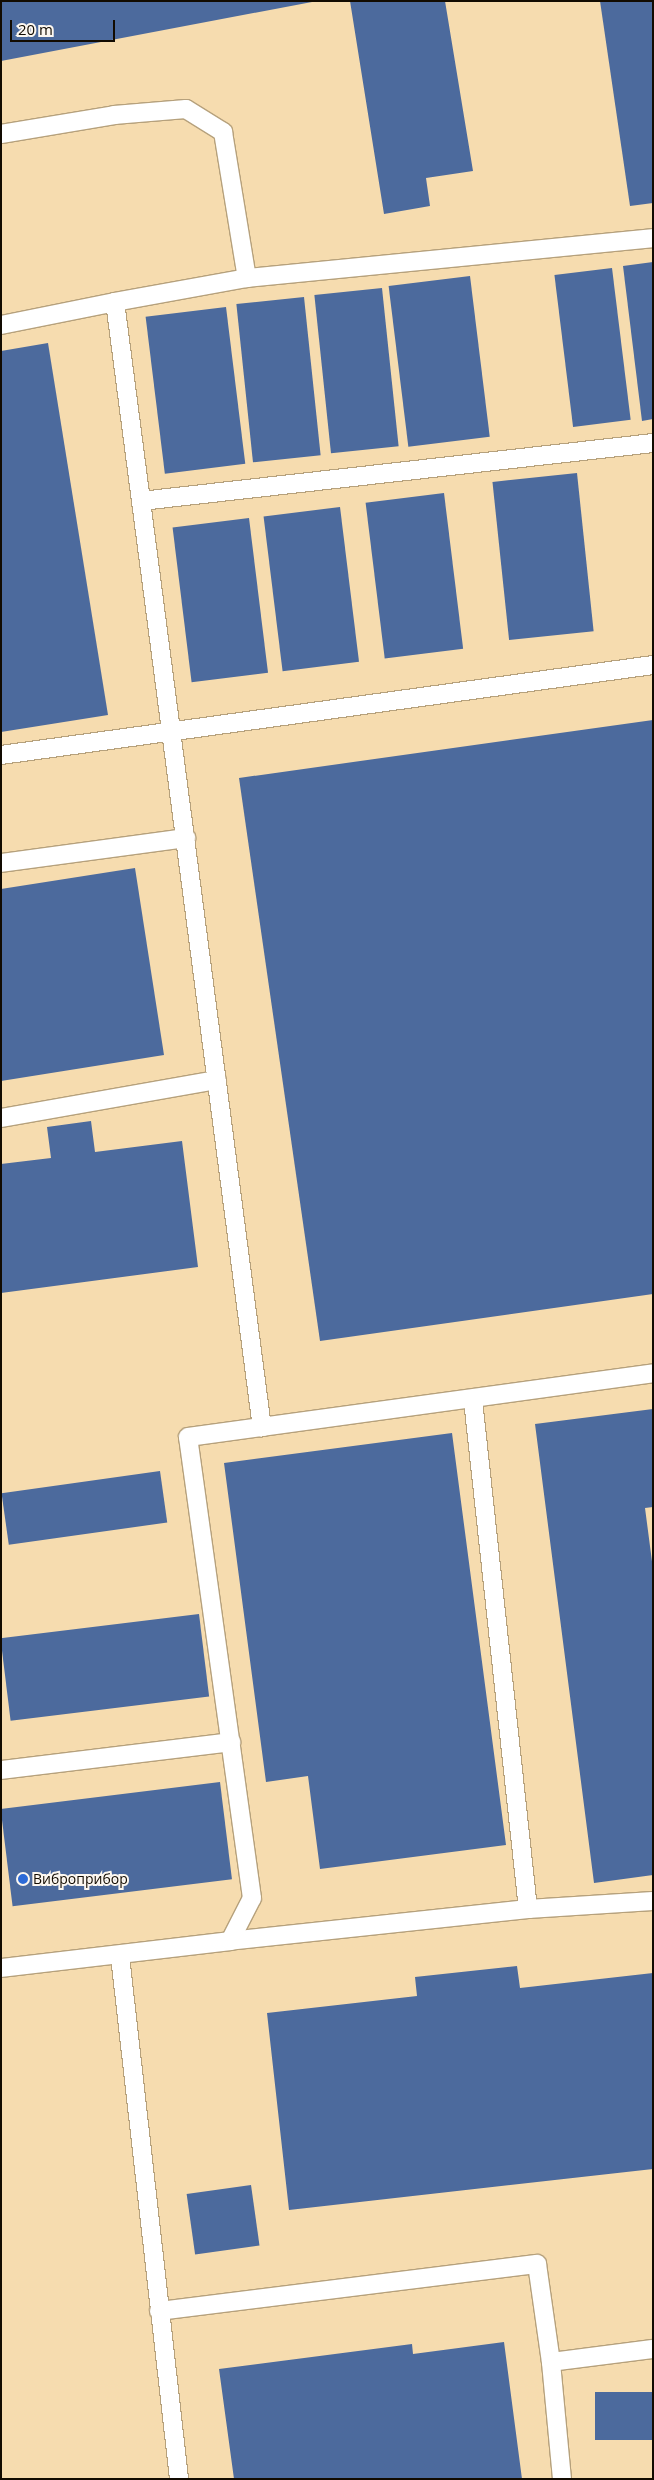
<!DOCTYPE html>
<html>
<head>
<meta charset="utf-8">
<style>
	body { margin:0 }
	#map { position:relative; width:654px; height:2480px; overflow:hidden; background:#fee8c1; font-family:"Open Sans",sans-serif }
	div>[style] { position:absolute }
	.built>* { inset:0; background:#f6dcaf; transform-origin:0 0 }
	.building>* { inset:0; background:#4c6a9d; transform-origin:0 0 }
	.roads { filter:drop-shadow(1px 0 #b6a17c) drop-shadow(-1px 0 #b6a17c) drop-shadow(0 1px #b6a17c) drop-shadow(0 -1px #b6a17c) }
	.service>* { height:18px; margin:-9px; padding:0 9px; transform-origin:9px; border-radius:9px; background:#fff }
	.dots>* { width:14px; height:14px; translate:-50% -50%; box-sizing:border-box; border:2px solid #fcf7f0; border-radius:50% }
	span { translate:-50% -50%; white-space:nowrap; text-align:center; line-height:1.15; -webkit-text-stroke:4px #fcf7f0; paint-order:stroke }
	.poi-label { font-size:14px; color:#120b01 }
	.left { translate:0 -50%; text-align:left }
	.frame { position:absolute; inset:0; border:2px solid #120b01; pointer-events:none }
	.scale { position:absolute; left:10px; top:20px; width:105px; height:22px; box-sizing:border-box; border:2px solid #120b01; border-top:0; padding-left:6px; font-size:15px; line-height:18px; white-space:nowrap; color:#120b01; -webkit-text-stroke:4px #fcf7f0; paint-order:stroke }
</style>
</head>
<body>
<div id="map">
	<div class="built">
		<i style="left:1px;top:1px;width:652px;height:2478px"></i>
	</div>
	<div class="building">
		<i style="clip-path:polygon(1px 1px,312px 1px,312px 2px,1px 61px)"></i>
		<i style="clip-path:polygon(350px 1px,445px 1px,473px 171px,426px 178px,430px 206px,384px 214px)"></i>
		<i style="clip-path:polygon(600px 1px,653px 1px,653px 203px,630px 206px)"></i>
		<i style="clip-path:polygon(653px 262px,653px 419px,642px 421px,623px 266px)"></i>
		<i style="left:612px;top:268px;width:153px;height:58px;rotate:83deg"></i>
		<i style="left:470px;top:276px;width:162px;height:82px;rotate:83deg"></i>
		<i style="left:382px;top:288px;width:159px;height:68px;rotate:84deg"></i>
		<i style="left:304px;top:297px;width:159px;height:68px;rotate:84deg"></i>
		<i style="left:226px;top:307px;width:158px;height:81px;rotate:83deg"></i>
		<i style="clip-path:polygon(48px 343px,108px 715px,1px 732px,1px 351px)"></i>
		<i style="left:577px;top:473px;width:159px;height:85px;rotate:84deg"></i>
		<i style="left:444px;top:493px;width:157px;height:79px;rotate:83deg"></i>
		<i style="left:340px;top:507px;width:156px;height:77px;rotate:83deg"></i>
		<i style="left:249px;top:518px;width:156px;height:77px;rotate:83deg"></i>
		<i style="clip-path:polygon(653px 720px,653px 1294px,320px 1341px,239px 778px)"></i>
		<i style="clip-path:polygon(135px 868px,164px 1055px,1px 1081px,1px 889px)"></i>
		<i style="clip-path:polygon(91px 1121px,95px 1152px,182px 1141px,198px 1267px,1px 1293px,1px 1164px,51px 1158px,47px 1127px)"></i>
		<i style="clip-path:polygon(653px 1409px,653px 1507px,645px 1508px,653px 1569px,653px 1875px,594px 1883px,535px 1424px)"></i>
		<i style="clip-path:polygon(452px 1433px,506px 1845px,320px 1869px,308px 1776px,266px 1782px,224px 1463px)"></i>
		<i style="left:160px;top:1471px;width:52px;height:160px;rotate:82deg"></i>
		<i style="left:199px;top:1614px;width:83px;height:200px;rotate:83deg"></i>
		<i style="left:220px;top:1782px;width:98px;height:221px;rotate:83deg"></i>
		<i style="clip-path:polygon(517px 1966px,520px 1988px,653px 1973px,653px 2169px,289px 2210px,267px 2013px,417px 1996px,415px 1977px)"></i>
		<i style="left:251px;top:2185px;width:61px;height:65px;rotate:82deg"></i>
		<i style="clip-path:polygon(504px 2342px,522px 2479px,234px 2479px,219px 2369px,412px 2344px,413px 2354px)"></i>
		<i style="left:653px;top:2392px;width:48px;height:58px;rotate:90deg"></i>
	</div>
	<div class="roads">
		<div class="service">
			<i style="left:1px;top:134px;width:115px;rotate:-9.5deg"></i>
			<i style="left:114px;top:115px;width:72px;rotate:-4.8deg"></i>
			<i style="left:186px;top:109px;width:44px;rotate:31.9deg"></i>
			<i style="left:223px;top:132px;width:148px;rotate:80.7deg"></i>
			<i style="left:247px;top:278px;width:134px;rotate:169.7deg"></i>
			<i style="left:247px;top:278px;width:408px;rotate:-5.6deg"></i>
			<i style="left:1px;top:325px;width:116px;rotate:-11.4deg"></i>
			<i style="left:115px;top:302px;width:1135px;rotate:82.56deg"></i>
			<i style="left:141px;top:501px;width:515px;rotate:-6.46deg"></i>
			<i style="left:1px;top:755px;width:658px;rotate:-7.86deg"></i>
			<i style="left:1px;top:863px;width:187px;rotate:-7.7deg"></i>
			<i style="left:1px;top:1118px;width:219px;rotate:-10deg"></i>
			<i style="left:473px;top:1400px;width:512px;rotate:83.83deg"></i>
			<i style="left:528px;top:1909px;width:300px;rotate:173.9deg"></i>
			<i style="left:230px;top:1941px;width:48px;rotate:-62.9deg"></i>
			<i style="left:252px;top:1898px;width:465px;rotate:-97.9deg"></i>
			<i style="left:188px;top:1437px;width:469px;rotate:-7.8deg"></i>
			<i style="left:1px;top:1770px;width:232px;rotate:-6.9deg"></i>
			<i style="left:528px;top:1909px;width:125px;rotate:-3.7deg"></i>
			<i style="left:120px;top:1956px;width:526px;rotate:83.56deg"></i>
			<i style="left:1px;top:1968px;width:231px;rotate:-6.7deg"></i>
			<i style="left:159px;top:2311px;width:381px;rotate:-7.1deg"></i>
			<i style="left:537px;top:2264px;width:99px;rotate:81.9deg"></i>
			<i style="left:562px;top:2479px;width:118px;rotate:-95.4deg"></i>
			<i style="left:551px;top:2362px;width:103px;rotate:-7.3deg"></i>
		</div>
	</div>
	<div class="dots">
		<i style="left:23px;top:1879px;background:#2c6ad7"></i>
	</div>
	<div class="poi-label">
		<span class="left" style="left:33px;top:1879px">Виброприбор</span>
	</div>
	<div class="frame"></div>
	<div class="scale">20 m</div>
</div>
</body>
</html>
